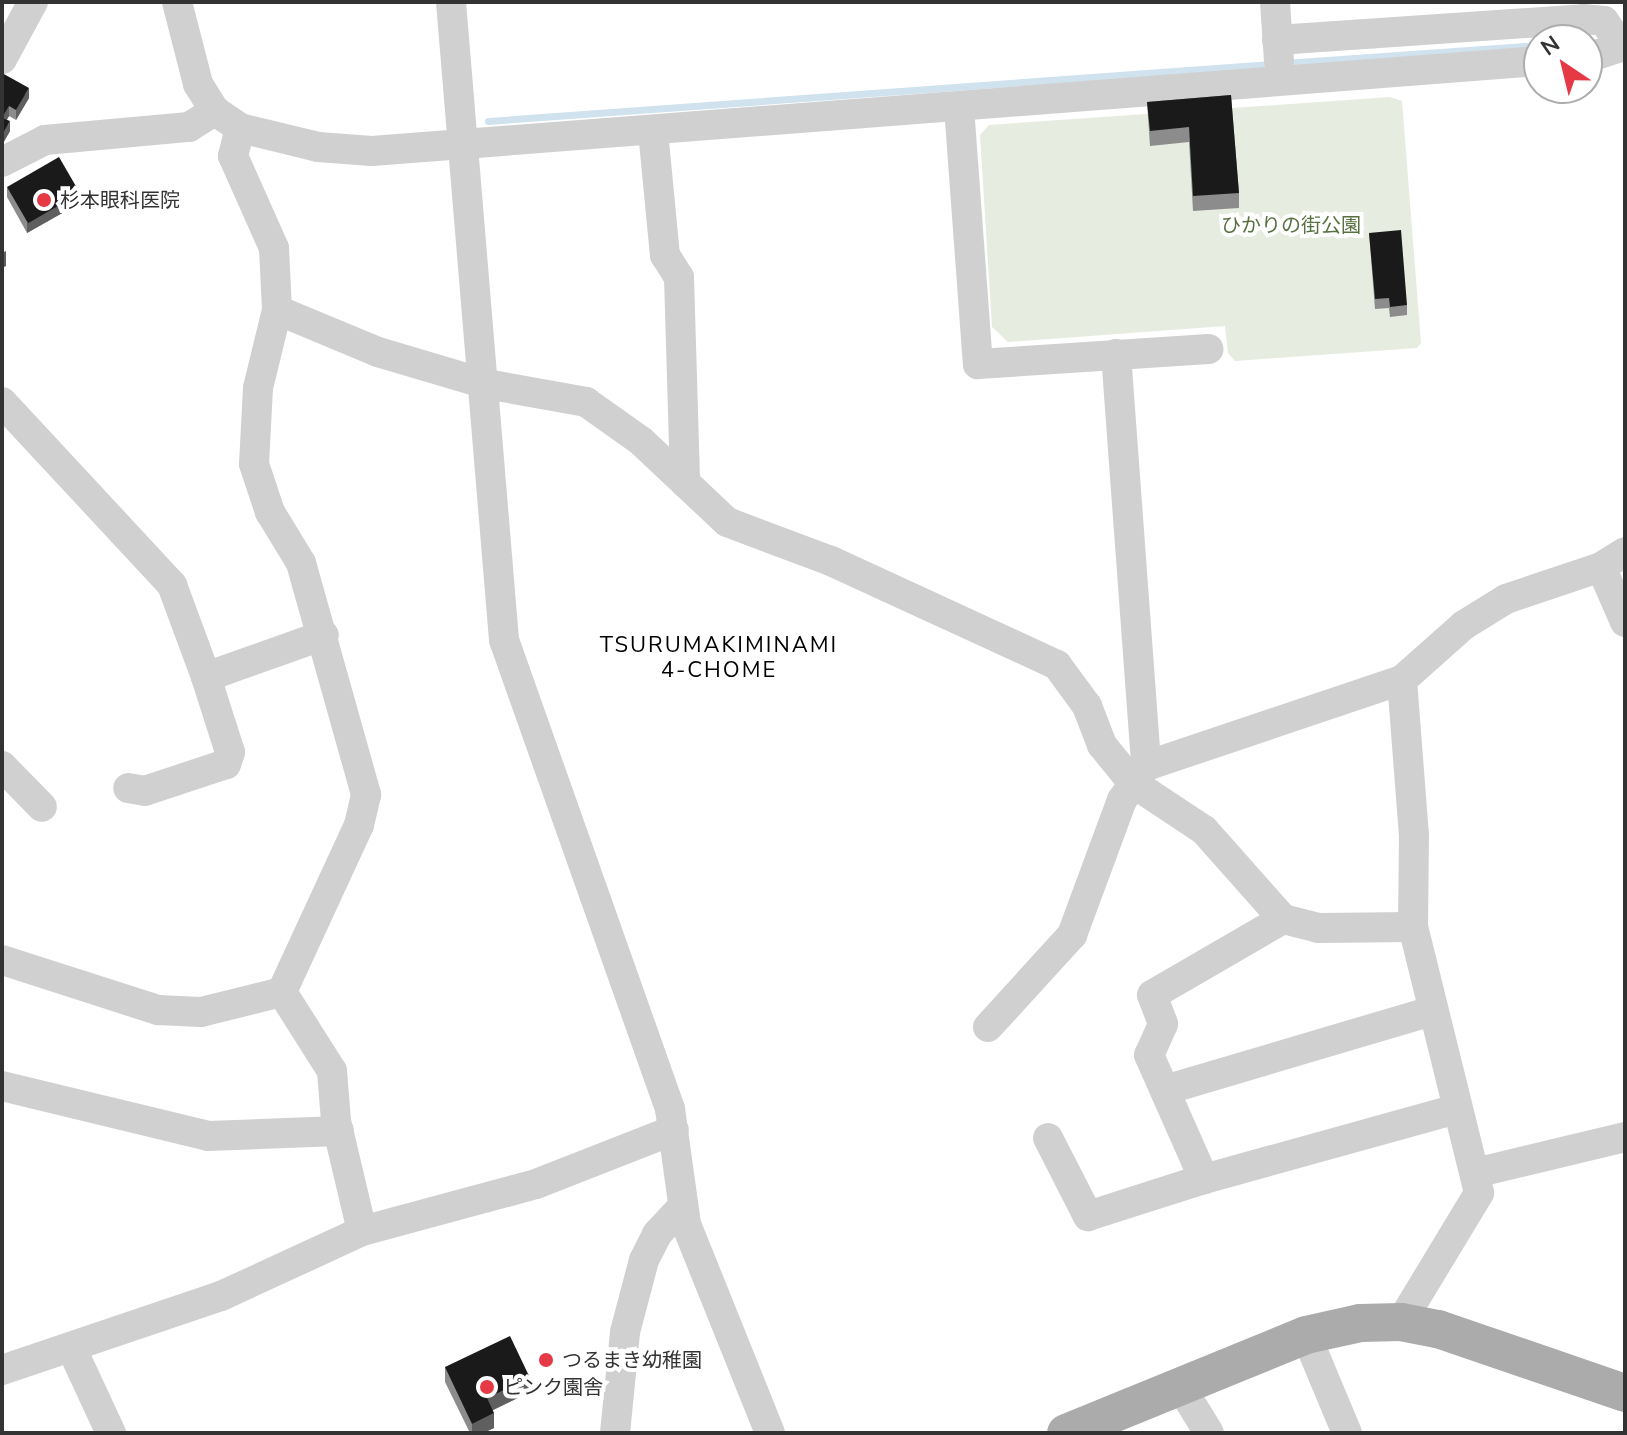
<!DOCTYPE html>
<html>
<head>
<meta charset="utf-8">
<style>
	body { margin:0 }
	#map { position:relative; width:1627px; height:1435px; overflow:hidden; background:#fff; font-family:"Nunito Sans","Noto Sans JP",sans-serif }
	div>[style] { position:absolute }
	.green>* { inset:0; background:#e6ecdf }
	.stream>* { height:7px; margin:-3.5px; padding:0 3.5px; transform-origin:3.5px; border-radius:3.5px; background:#cfe2ee }
	.minor>* { height:30px; margin:-15px; padding:0 15px; transform-origin:15px; border-radius:15px; background:#d0d0d0 }
	.major>* { height:38px; margin:-19px; padding:0 19px; transform-origin:19px; border-radius:19px; background:#ababab }
	.wall>* { inset:0; background:#8c8c8c }
	.shaded-wall>* { inset:0; background:#5f5f5f }
	.building>* { inset:0; background:#1a1a1a; transform-origin:0 0 }
	.dots>* { width:22px; height:22px; translate:-50% -50%; box-sizing:border-box; border:4px solid #fff; border-radius:50% }
	span { translate:-50% -50%; white-space:nowrap; text-align:center; line-height:1.15; -webkit-text-stroke:8px #fff; paint-order:stroke }
	.poi-label { font-size:20px; color:#333 }
	.left { translate:0 -50%; text-align:left }
	.park-label { font-size:20px; color:#56703f }
	.neighbourhood-label { font-size:22px; color:#000; letter-spacing:2px }
	.frame { position:absolute; inset:0; border:4px solid #333; pointer-events:none }
	.north { position:absolute; left:1523px; top:24px; width:80px; height:80px; box-sizing:border-box; background:#fff; border:2px solid #adadad; border-radius:50%; rotate:325deg; font-size:22px; font-weight:700; line-height:32px; text-align:center; color:#333 }
	.north::after { content:''; display:block; margin:auto; width:28px; height:36px; background:#e63946; clip-path:polygon(50% 0,100% 100%,50% 72%,0 100%) }
</style>
</head>
<body>
<div id="map">
	<div class="green">
		<i style="clip-path:polygon(1390px 97px,1402px 101px,1421px 343px,1417px 348px,1235px 361px,1228px 353px,1225px 326px,1008px 342px,992px 327px,980px 135px,989px 125px)"></i>
	</div>
	<div class="stream">
		<i style="left:1284px;top:63px;width:256px;rotate:-4deg"></i>
		<i style="left:488px;top:121px;width:786px;rotate:-4.16deg"></i>
	</div>
	<div class="minor">
		<i style="left:177px;top:2px;width:85px;rotate:75.6deg"></i>
		<i style="left:198px;top:84px;width:32px;rotate:58deg"></i>
		<i style="left:215px;top:111px;width:30px;rotate:34deg"></i>
		<i style="left:240px;top:128px;width:80px;rotate:13.7deg"></i>
		<i style="left:318px;top:147px;width:54px;rotate:4.2deg"></i>
		<i style="left:372px;top:151px;width:1170px;rotate:-4.41deg"></i>
		<i style="left:451px;top:2px;width:640px;rotate:85.25deg"></i>
		<i style="left:504px;top:640px;width:498px;rotate:70.5deg"></i>
		<i style="left:670px;top:1109px;width:116px;rotate:82.1deg"></i>
		<i style="left:686px;top:1224px;width:225px;rotate:68.1deg"></i>
		<i style="left:1275px;top:2px;width:58px;rotate:86.1deg"></i>
		<i style="left:1277px;top:40px;width:307px;rotate:-3.9deg"></i>
		<i style="left:1583px;top:19px;width:21px;rotate:5deg"></i>
		<i style="left:1604px;top:21px;width:32px;rotate:55deg"></i>
		<i style="left:1587px;top:58px;width:40px;rotate:-18deg"></i>
		<i style="left:2px;top:59px;width:65px;rotate:-61.5deg"></i>
		<i style="left:959px;top:107px;width:258px;rotate:85.8deg"></i>
		<i style="left:978px;top:364px;width:231px;rotate:-3.7deg"></i>
		<i style="left:240px;top:128px;width:29px;rotate:104deg"></i>
		<i style="left:233px;top:156px;width:101px;rotate:66deg"></i>
		<i style="left:274px;top:248px;width:62px;rotate:87.2deg"></i>
		<i style="left:277px;top:310px;width:80px;rotate:103.7deg"></i>
		<i style="left:258px;top:388px;width:76px;rotate:93deg"></i>
		<i style="left:254px;top:464px;width:51px;rotate:71.6deg"></i>
		<i style="left:270px;top:512px;width:60px;rotate:58.7deg"></i>
		<i style="left:301px;top:563px;width:241px;rotate:74.3deg"></i>
		<i style="left:366px;top:795px;width:31px;rotate:103deg"></i>
		<i style="left:359px;top:825px;width:184px;rotate:114.8deg"></i>
		<i style="left:653px;top:131px;width:125px;rotate:84.5deg"></i>
		<i style="left:665px;top:255px;width:26px;rotate:58deg"></i>
		<i style="left:679px;top:277px;width:206px;rotate:88.3deg"></i>
		<i style="left:2px;top:162px;width:48px;rotate:-27.1deg"></i>
		<i style="left:45px;top:140px;width:145px;rotate:-5.2deg"></i>
		<i style="left:189px;top:127px;width:31px;rotate:-32deg"></i>
		<i style="left:277px;top:310px;width:109px;rotate:22.6deg"></i>
		<i style="left:378px;top:352px;width:113px;rotate:16.5deg"></i>
		<i style="left:486px;top:384px;width:102px;rotate:10.2deg"></i>
		<i style="left:586px;top:402px;width:67px;rotate:35.3deg"></i>
		<i style="left:641px;top:441px;width:118px;rotate:43.3deg"></i>
		<i style="left:727px;top:522px;width:111px;rotate:20.6deg"></i>
		<i style="left:831px;top:561px;width:249px;rotate:24.7deg"></i>
		<i style="left:1057px;top:665px;width:51px;rotate:53.8deg"></i>
		<i style="left:1087px;top:706px;width:42px;rotate:69deg"></i>
		<i style="left:1102px;top:745px;width:49px;rotate:50.8deg"></i>
		<i style="left:1133px;top:783px;width:85px;rotate:33.5deg"></i>
		<i style="left:1204px;top:830px;width:119px;rotate:48.4deg"></i>
		<i style="left:1283px;top:919px;width:36px;rotate:14deg"></i>
		<i style="left:1318px;top:928px;width:95px;rotate:-0.6deg"></i>
		<i style="left:1116px;top:354px;width:413px;rotate:85.8deg"></i>
		<i style="left:2px;top:402px;width:250px;rotate:47.1deg"></i>
		<i style="left:172px;top:585px;width:98px;rotate:69.7deg"></i>
		<i style="left:206px;top:677px;width:79px;rotate:72.3deg"></i>
		<i style="left:230px;top:752px;width:13px;rotate:108deg"></i>
		<i style="left:226px;top:764px;width:85px;rotate:161.6deg"></i>
		<i style="left:145px;top:791px;width:17px;rotate:-170deg"></i>
		<i style="left:1601px;top:567px;width:60px;rotate:66.4deg"></i>
		<i style="left:206px;top:677px;width:125px;rotate:-19.6deg"></i>
		<i style="left:2px;top:766px;width:57px;rotate:45.7deg"></i>
		<i style="left:1283px;top:919px;width:151px;rotate:149.9deg"></i>
		<i style="left:1152px;top:995px;width:31px;rotate:69deg"></i>
		<i style="left:1163px;top:1024px;width:34px;rotate:114deg"></i>
		<i style="left:1149px;top:1055px;width:136px;rotate:66.1deg"></i>
		<i style="left:1204px;top:1179px;width:263px;rotate:-15.5deg"></i>
		<i style="left:2px;top:960px;width:164px;rotate:17.8deg"></i>
		<i style="left:158px;top:1010px;width:43px;rotate:2.7deg"></i>
		<i style="left:201px;top:1012px;width:83px;rotate:-13.9deg"></i>
		<i style="left:282px;top:992px;width:93px;rotate:57.7deg"></i>
		<i style="left:332px;top:1071px;width:50px;rotate:85.4deg"></i>
		<i style="left:336px;top:1121px;width:113px;rotate:76.7deg"></i>
		<i style="left:988px;top:1027px;width:125px;rotate:-47.6deg"></i>
		<i style="left:1072px;top:935px;width:144px;rotate:-69.7deg"></i>
		<i style="left:1122px;top:800px;width:42px;rotate:-54.8deg"></i>
		<i style="left:1146px;top:766px;width:270px;rotate:-18.6deg"></i>
		<i style="left:2px;top:1086px;width:212px;rotate:13.6deg"></i>
		<i style="left:208px;top:1136px;width:131px;rotate:-2.2deg"></i>
		<i style="left:1165px;top:1090px;width:278px;rotate:-16.5deg"></i>
		<i style="left:1048px;top:1138px;width:88px;rotate:62.9deg"></i>
		<i style="left:1088px;top:1216px;width:122px;rotate:-17.7deg"></i>
		<i style="left:1475px;top:1173px;width:154px;rotate:-13.5deg"></i>
		<i style="left:1401px;top:1322px;width:151px;rotate:-58.8deg"></i>
		<i style="left:1479px;top:1193px;width:274px;rotate:-103.9deg"></i>
		<i style="left:1413px;top:927px;width:91px;rotate:-89.4deg"></i>
		<i style="left:1414px;top:836px;width:156px;rotate:-94.4deg"></i>
		<i style="left:1402px;top:680px;width:83px;rotate:-41.6deg"></i>
		<i style="left:1464px;top:625px;width:49px;rotate:-31.8deg"></i>
		<i style="left:1506px;top:599px;width:100px;rotate:-18.6deg"></i>
		<i style="left:1601px;top:567px;width:28px;rotate:-32deg"></i>
		<i style="left:1306px;top:1335px;width:106px;rotate:67.3deg"></i>
		<i style="left:71px;top:1347px;width:95px;rotate:65.1deg"></i>
		<i style="left:2px;top:1370px;width:231px;rotate:-18.7deg"></i>
		<i style="left:221px;top:1296px;width:155px;rotate:-24.7deg"></i>
		<i style="left:362px;top:1231px;width:180px;rotate:-15.1deg"></i>
		<i style="left:536px;top:1184px;width:148px;rotate:-21.4deg"></i>
		<i style="left:1179px;top:1384px;width:57px;rotate:58.5deg"></i>
		<i style="left:615px;top:1433px;width:101px;rotate:-84.3deg"></i>
		<i style="left:625px;top:1332px;width:74px;rotate:-75.2deg"></i>
		<i style="left:644px;top:1260px;width:29px;rotate:-63deg"></i>
		<i style="left:657px;top:1234px;width:35px;rotate:-47deg"></i>
	</div>
	<div class="major">
		<i style="left:1066px;top:1433px;width:259px;rotate:-22.2deg"></i>
		<i style="left:1306px;top:1335px;width:55px;rotate:-12.5deg"></i>
		<i style="left:1360px;top:1323px;width:41px;rotate:-1.4deg"></i>
		<i style="left:1401px;top:1322px;width:38px;rotate:11deg"></i>
		<i style="left:1438px;top:1329px;width:198px;rotate:18.9deg"></i>
	</div>
	<div class="wall">
		<i style="clip-path:polygon(2px 73px,29px 98px,16px 120px,9px 116px,7px 120px,10px 131px,2px 145px)"></i>
		<i style="clip-path:polygon(1231px 95px,1239px 193px,1239px 208px,1193px 211px,1189px 142px,1150px 146px,1147px 102px)"></i>
		<i style="clip-path:polygon(7px 187px,80px 203px,27px 233px,7px 197px)"></i>
		<i style="clip-path:polygon(1369px 233px,1407px 305px,1407px 315px,1390px 317px,1389px 308px,1375px 309px)"></i>
		<i style="clip-path:polygon(445px 1367px,530px 1392px,493px 1410px,494px 1428px,483px 1433px,470px 1433px,445px 1382px)"></i>
	</div>
	<div class="shaded-wall">
		<i style="clip-path:polygon(29px 88px,29px 98px,16px 120px,16px 110px)"></i>
		<i style="clip-path:polygon(9px 106px,9px 116px,2px 127px,2px 118px)"></i>
		<i style="clip-path:polygon(10px 121px,10px 131px,2px 145px,2px 135px)"></i>
		<i style="clip-path:polygon(80px 193px,80px 203px,27px 233px,27px 223px)"></i>
		<i style="clip-path:polygon(6px 251px,6px 266px,2px 268px,2px 253px)"></i>
		<i style="clip-path:polygon(530px 1378px,530px 1392px,487px 1413px,487px 1398px)"></i>
		<i style="clip-path:polygon(494px 1413px,494px 1428px,483px 1433px,472px 1433px,472px 1424px)"></i>
	</div>
	<div class="building">
		<i style="clip-path:polygon(2px 73px,29px 88px,16px 110px,9px 106px,2px 118px,10px 121px,2px 135px)"></i>
		<i style="clip-path:polygon(1231px 95px,1239px 193px,1193px 196px,1189px 127px,1150px 131px,1147px 102px)"></i>
		<i style="left:59px;top:157px;width:42px;height:60px;rotate:60deg"></i>
		<i style="clip-path:polygon(1401px 230px,1407px 305px,1390px 307px,1389px 298px,1375px 299px,1369px 233px)"></i>
		<i style="clip-path:polygon(510px 1336px,530px 1378px,487px 1398px,494px 1413px,472px 1424px,445px 1367px)"></i>
	</div>
	<div class="dots">
		<i style="left:44px;top:200px;background:#e63946"></i>
		<i style="left:546px;top:1360px;background:#e63946"></i>
		<i style="left:487px;top:1387px;background:#e63946"></i>
	</div>
	<div class="poi-label">
		<span class="left" style="left:60px;top:200px">杉本眼科医院</span>
		<span class="left" style="left:562px;top:1360px">つるまき幼稚園</span>
		<span class="left" style="left:503px;top:1387px">ピンク園舎</span>
	</div>
	<div class="park-label">
		<span style="left:1291px;top:225px">ひかりの街公園</span>
	</div>
	<div class="neighbourhood-label">
		<span style="left:719px;top:658px">TSURUMAKIMINAMI<br>4-CHOME</span>
	</div>
	<div class="frame"></div>
	<div class="north">N</div>
</div>
</body>
</html>
